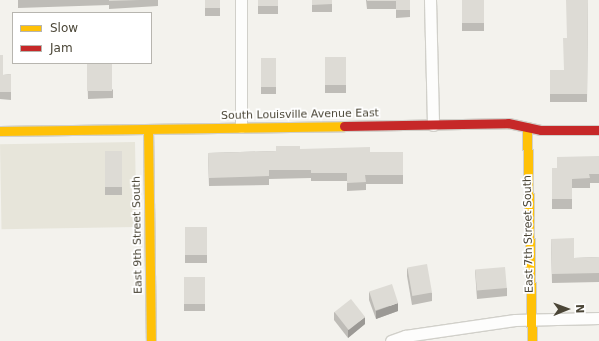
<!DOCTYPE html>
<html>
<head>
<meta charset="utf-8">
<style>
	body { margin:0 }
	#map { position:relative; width:599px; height:341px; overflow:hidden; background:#f3f2ed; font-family:"DejaVu Sans",sans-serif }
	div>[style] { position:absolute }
	.residential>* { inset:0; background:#e7e5da; transform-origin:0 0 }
	.roads { filter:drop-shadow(1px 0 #d1d0ca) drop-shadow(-1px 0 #d1d0ca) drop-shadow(0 1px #d1d0ca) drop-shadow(0 -1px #d1d0ca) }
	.street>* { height:11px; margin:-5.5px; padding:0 5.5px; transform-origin:5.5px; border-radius:5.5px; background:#fdfdfc }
	.slow>* { height:9px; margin:-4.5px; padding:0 4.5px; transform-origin:4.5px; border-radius:4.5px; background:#ffc107 }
	.jam>* { height:9px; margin:-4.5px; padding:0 4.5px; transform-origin:4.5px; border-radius:4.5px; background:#c62828 }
	.wall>* { inset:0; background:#bebcb7; transform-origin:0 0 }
	.shaded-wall>* { inset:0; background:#9b9995 }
	.building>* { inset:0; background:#dddbd5; transform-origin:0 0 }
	span { translate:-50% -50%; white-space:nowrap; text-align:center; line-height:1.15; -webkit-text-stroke:3.5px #fff; paint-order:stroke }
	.street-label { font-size:11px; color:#4b4637 }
	.legend { position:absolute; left:12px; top:12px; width:140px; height:52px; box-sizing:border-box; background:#fff; border:1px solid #b7b5af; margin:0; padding:5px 7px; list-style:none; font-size:12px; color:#4b4637 }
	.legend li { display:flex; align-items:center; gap:8px; height:20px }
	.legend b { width:20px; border:1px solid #b7b5af }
	.north { position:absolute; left:547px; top:289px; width:40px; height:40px; -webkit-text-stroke:3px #fff; paint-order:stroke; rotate:89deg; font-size:11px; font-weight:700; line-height:16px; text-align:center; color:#4b4637 }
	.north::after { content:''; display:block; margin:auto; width:14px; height:18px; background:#4b4637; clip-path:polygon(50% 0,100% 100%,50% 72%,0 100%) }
</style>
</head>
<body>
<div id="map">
	<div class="residential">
		<i style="left:135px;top:142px;width:85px;height:135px;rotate:89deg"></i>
	</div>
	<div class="roads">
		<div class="street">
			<i style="left:241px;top:0;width:127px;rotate:90deg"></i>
			<i style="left:430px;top:0;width:125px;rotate:88.6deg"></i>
			<i style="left:391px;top:341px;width:15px;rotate:-20deg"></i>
			<i style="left:405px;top:336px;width:111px;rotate:-8.3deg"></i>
			<i style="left:515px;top:320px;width:84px;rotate:-1.4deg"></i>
		</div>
		<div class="slow">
			<i style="left:527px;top:127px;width:214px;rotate:88.7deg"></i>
			<i style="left:148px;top:129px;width:212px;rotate:89.2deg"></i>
			<i style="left:0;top:131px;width:344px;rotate:-0.8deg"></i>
		</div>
		<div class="jam">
			<i style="left:344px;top:126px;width:164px;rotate:-1deg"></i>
			<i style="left:508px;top:123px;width:34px;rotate:12deg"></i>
			<i style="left:541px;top:130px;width:58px"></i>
		</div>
	</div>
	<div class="wall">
		<i style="clip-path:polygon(18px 0,158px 0,158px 6px,109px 9px,109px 5px,18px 8px)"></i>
		<i style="left:205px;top:0;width:15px;height:16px"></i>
		<i style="left:258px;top:0;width:20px;height:14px"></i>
		<i style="left:312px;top:0;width:20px;height:12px"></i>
		<i style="clip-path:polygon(366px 0,410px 0,410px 17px,396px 18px,396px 9px,367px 9px)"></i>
		<i style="left:462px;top:0;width:22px;height:31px"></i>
		<i style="clip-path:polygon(588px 0,587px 102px,550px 102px,550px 70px,564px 70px,567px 38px)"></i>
		<i style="clip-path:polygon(0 55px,3px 75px,11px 74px,11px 100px,0 99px)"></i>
		<i style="left:325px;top:57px;width:21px;height:36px"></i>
		<i style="left:261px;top:58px;width:15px;height:36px"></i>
		<i style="clip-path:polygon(87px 63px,113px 90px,113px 98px,88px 99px)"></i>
		<i style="clip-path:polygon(300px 149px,370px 152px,403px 152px,403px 184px,366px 184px,366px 190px,347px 191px,347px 181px,311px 181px,311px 178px,269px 179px,269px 185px,209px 186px,208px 153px,276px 151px)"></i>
		<i style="left:105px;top:151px;width:17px;height:44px"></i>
		<i style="clip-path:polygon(599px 156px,599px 183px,590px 183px,590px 188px,572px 188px,572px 209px,552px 209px,552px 168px,557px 168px)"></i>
		<i style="left:185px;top:227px;width:22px;height:36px"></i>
		<i style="clip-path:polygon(551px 239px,574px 258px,599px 257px,599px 282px,552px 283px)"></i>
		<i style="clip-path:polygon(407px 268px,432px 293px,432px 301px,412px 305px,407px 276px)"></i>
		<i style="clip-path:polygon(475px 270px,507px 288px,507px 296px,477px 299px)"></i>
		<i style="left:184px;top:277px;width:21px;height:34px"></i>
		<i style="clip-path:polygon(369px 292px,398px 311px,376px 319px,369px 300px)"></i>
		<i style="clip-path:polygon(334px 312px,365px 324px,348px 338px,334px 320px)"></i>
	</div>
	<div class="shaded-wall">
		<i style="clip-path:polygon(398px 303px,398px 311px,376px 319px,376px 311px)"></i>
		<i style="clip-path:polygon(365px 317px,365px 324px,348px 338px,348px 330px)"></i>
	</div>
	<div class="building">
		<i style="clip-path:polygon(109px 0,139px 0,109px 1px)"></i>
		<i style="left:205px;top:0;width:15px;height:8px"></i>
		<i style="left:258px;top:0;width:20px;height:6px"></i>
		<i style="clip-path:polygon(312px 0,332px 0,332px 4px,312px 5px)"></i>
		<i style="clip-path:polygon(367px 0,410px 0,410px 10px,396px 10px,396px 1px,367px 1px)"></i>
		<i style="left:462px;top:0;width:22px;height:23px"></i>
		<i style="clip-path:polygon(566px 0,588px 0,587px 94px,550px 94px,550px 70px,564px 70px,563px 38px,567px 38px)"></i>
		<i style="clip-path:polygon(0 55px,3px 55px,3px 75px,11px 74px,11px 92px,0 92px)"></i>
		<i style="left:325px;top:57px;width:21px;height:28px"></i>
		<i style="left:261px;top:58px;width:15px;height:29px"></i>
		<i style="left:87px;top:63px;width:25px;height:28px"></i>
		<i style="clip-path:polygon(276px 146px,300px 146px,300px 149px,370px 147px,370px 152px,403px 152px,403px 175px,365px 175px,366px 182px,347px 183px,347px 173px,311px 173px,311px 170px,269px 170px,269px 176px,209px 178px,208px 153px,276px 151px)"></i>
		<i style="left:105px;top:151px;width:17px;height:36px"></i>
		<i style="clip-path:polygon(599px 156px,599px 174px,589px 174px,590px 178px,572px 179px,572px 199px,552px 199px,552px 168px,557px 168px,557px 157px)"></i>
		<i style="left:185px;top:227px;width:22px;height:28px"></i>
		<i style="clip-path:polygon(574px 238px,574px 258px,599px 257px,599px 273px,552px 274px,551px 239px)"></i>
		<i style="left:427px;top:264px;width:29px;height:20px;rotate:80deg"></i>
		<i style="left:505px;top:267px;width:21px;height:30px;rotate:85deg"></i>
		<i style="left:184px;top:277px;width:21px;height:27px"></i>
		<i style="left:392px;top:284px;width:20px;height:24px;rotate:72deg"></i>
		<i style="left:351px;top:299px;width:23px;height:21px;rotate:52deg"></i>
	</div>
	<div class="street-label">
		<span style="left:300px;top:115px;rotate:-1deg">South Louisville Avenue East</span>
		<span style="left:529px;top:234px;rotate:-91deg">East 7th Street South</span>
		<span style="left:138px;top:235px;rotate:-91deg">East 9th Street South</span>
	</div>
	<ul class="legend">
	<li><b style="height:5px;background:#ffc107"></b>Slow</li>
	<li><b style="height:5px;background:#c62828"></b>Jam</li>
	</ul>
	<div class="north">N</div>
</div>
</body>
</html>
